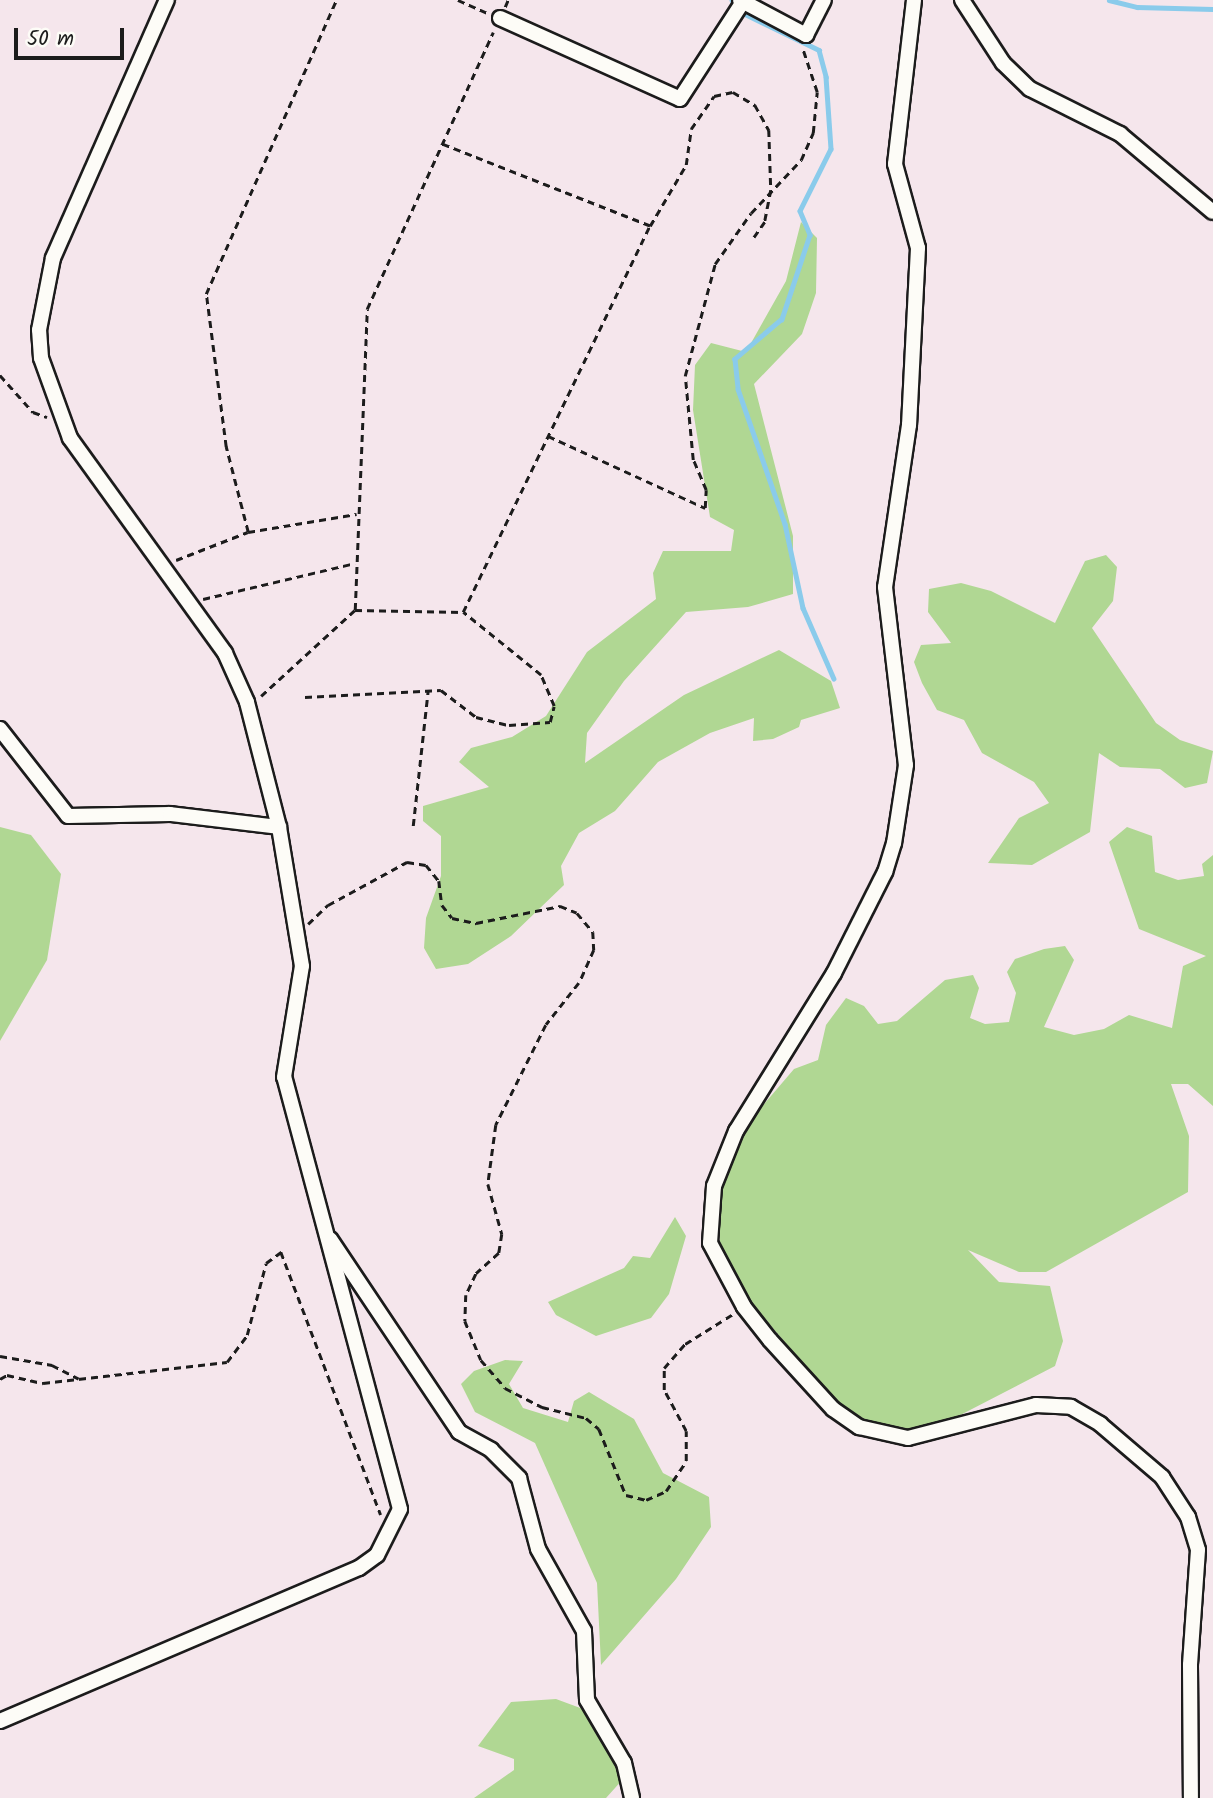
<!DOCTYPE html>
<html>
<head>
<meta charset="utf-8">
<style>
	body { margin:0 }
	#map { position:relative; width:1213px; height:1798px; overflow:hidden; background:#f5e6ec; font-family:Kalam,sans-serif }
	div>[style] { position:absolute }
	.green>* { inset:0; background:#b0d793 }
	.stream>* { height:4.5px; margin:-2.25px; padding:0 2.25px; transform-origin:2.25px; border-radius:2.25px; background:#8acbeb }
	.path>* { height:2.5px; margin-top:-1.25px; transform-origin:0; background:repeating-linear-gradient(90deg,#1c1c1c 0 7px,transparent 0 12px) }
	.roads { filter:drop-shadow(2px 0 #1c1c1c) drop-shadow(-2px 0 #1c1c1c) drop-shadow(0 2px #1c1c1c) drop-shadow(0 -2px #1c1c1c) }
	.minor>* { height:14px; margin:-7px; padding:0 7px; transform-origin:7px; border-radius:7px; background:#fdfcf7 }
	span { translate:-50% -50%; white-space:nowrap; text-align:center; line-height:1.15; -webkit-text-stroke:5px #fdfcf7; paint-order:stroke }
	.scale { position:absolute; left:14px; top:28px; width:110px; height:32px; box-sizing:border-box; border:4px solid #1c1c1c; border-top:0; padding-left:9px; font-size:21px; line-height:24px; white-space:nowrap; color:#1c1c1c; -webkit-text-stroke:5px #fdfcf7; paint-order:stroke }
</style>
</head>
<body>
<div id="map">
	<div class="green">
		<i style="clip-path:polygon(801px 222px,817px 238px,816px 293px,802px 334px,754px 384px,793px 536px,793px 594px,748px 607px,686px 612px,624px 681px,587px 733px,585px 763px,684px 695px,779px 650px,831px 681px,840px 708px,801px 720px,799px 727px,773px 739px,753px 741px,754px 718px,710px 733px,658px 762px,615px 811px,579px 833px,561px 866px,564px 885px,511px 936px,468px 964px,436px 969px,424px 948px,426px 918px,441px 876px,441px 836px,423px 821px,423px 806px,489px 787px,459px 762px,471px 748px,512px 737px,546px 716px,587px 652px,656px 599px,653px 573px,663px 551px,731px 551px,734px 530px,710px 517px,693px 410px,695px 365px,711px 343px,746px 352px,786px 281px)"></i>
		<i style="clip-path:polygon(1106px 555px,1117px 567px,1113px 601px,1092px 628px,1156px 723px,1180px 740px,1213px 751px,1207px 783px,1185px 788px,1160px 769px,1120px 767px,1099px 753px,1090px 832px,1032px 865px,988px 863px,1019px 818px,1049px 803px,1034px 782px,982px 753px,964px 720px,937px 710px,922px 683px,914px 662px,921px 645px,951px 643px,928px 612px,929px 589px,961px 583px,991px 591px,1055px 623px,1085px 561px)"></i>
		<i style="clip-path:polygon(0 827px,31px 835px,61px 874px,47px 960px,0 1041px)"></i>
		<i style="clip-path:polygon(1127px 827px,1152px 836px,1155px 872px,1178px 880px,1204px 876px,1202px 864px,1213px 855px,1213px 1106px,1188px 1084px,1171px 1084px,1189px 1136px,1188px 1192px,1046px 1272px,1019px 1272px,968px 1250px,999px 1282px,1050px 1286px,1063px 1341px,1055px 1366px,941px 1425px,910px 1433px,866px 1423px,839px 1406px,753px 1305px,720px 1252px,720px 1190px,741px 1131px,794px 1069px,818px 1060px,826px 1025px,846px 998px,864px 1006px,878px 1024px,897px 1021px,945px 980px,973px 975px,979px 988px,970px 1018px,985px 1024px,1009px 1022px,1016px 993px,1007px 972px,1015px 959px,1044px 949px,1065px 946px,1074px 960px,1044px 1027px,1074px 1035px,1104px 1029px,1129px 1015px,1172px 1028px,1183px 966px,1206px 956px,1139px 929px,1109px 842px)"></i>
		<i style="clip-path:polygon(675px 1217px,686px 1236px,669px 1294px,651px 1318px,596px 1336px,556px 1315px,548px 1302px,624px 1268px,633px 1256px,650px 1258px)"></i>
		<i style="clip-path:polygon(505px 1360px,523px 1361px,509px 1384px,523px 1408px,568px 1422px,574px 1401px,589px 1392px,634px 1419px,663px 1473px,709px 1497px,711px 1527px,676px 1579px,601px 1665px,597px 1583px,535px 1443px,475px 1412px,461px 1384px,474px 1371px)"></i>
		<i style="clip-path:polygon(556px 1699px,583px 1709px,624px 1778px,606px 1798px,474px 1798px,514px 1770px,514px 1759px,478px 1746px,511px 1702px)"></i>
	</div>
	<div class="stream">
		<i style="left:732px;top:0;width:15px;rotate:53deg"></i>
		<i style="left:741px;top:12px;width:87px;rotate:26deg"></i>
		<i style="left:819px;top:50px;width:28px;rotate:75deg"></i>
		<i style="left:826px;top:77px;width:72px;rotate:86deg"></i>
		<i style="left:831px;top:149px;width:69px;rotate:116.6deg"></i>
		<i style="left:800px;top:211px;width:26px;rotate:67deg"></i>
		<i style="left:810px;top:235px;width:89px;rotate:108.4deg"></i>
		<i style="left:782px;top:319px;width:62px;rotate:139.6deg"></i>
		<i style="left:735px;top:359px;width:30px;rotate:84deg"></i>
		<i style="left:738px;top:389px;width:143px;rotate:70.8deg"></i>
		<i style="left:785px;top:524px;width:86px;rotate:77.9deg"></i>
		<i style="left:803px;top:608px;width:77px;rotate:66.4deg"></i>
		<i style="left:1109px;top:0;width:29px;rotate:14deg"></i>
		<i style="left:1137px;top:7px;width:76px;rotate:1.5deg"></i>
	</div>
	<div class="path">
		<i style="left:458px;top:0;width:32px;rotate:24deg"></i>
		<i style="left:505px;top:7px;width:8px;rotate:-67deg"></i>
		<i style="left:650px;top:226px;width:71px;rotate:-59.5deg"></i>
		<i style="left:686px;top:165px;width:36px;rotate:-82deg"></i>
		<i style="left:691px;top:129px;width:40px;rotate:-55.1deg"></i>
		<i style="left:714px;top:96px;width:19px;rotate:-12deg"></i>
		<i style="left:733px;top:92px;width:26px;rotate:31deg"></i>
		<i style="left:755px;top:105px;width:29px;rotate:61deg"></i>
		<i style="left:769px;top:130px;width:60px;rotate:88.1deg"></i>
		<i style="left:771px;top:190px;width:33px;rotate:101deg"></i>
		<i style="left:765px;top:222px;width:19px;rotate:125deg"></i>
		<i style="left:0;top:375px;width:50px;rotate:48.3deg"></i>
		<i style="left:33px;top:412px;width:15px;rotate:20deg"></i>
		<i style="left:548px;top:436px;width:173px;rotate:24.6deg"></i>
		<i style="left:705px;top:508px;width:18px;rotate:-87deg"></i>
		<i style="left:706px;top:490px;width:33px;rotate:-113deg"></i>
		<i style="left:693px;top:460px;width:84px;rotate:-95.4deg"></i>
		<i style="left:685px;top:376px;width:116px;rotate:-75deg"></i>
		<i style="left:715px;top:264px;width:62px;rotate:-54.8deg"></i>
		<i style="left:751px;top:213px;width:73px;rotate:-46.7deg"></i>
		<i style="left:801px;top:160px;width:30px;rotate:-66deg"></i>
		<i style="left:813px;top:133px;width:41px;rotate:-84.4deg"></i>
		<i style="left:817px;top:92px;width:44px;rotate:-108.4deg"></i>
		<i style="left:248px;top:532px;width:88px;rotate:-104.5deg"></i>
		<i style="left:226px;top:447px;width:154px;rotate:-97.4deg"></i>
		<i style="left:206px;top:294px;width:321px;rotate:-66.1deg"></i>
		<i style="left:176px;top:560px;width:77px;rotate:-21.3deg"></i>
		<i style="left:248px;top:532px;width:110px;rotate:-9.4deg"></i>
		<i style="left:203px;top:599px;width:156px;rotate:-13.3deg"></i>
		<i style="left:355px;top:610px;width:301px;rotate:-87.7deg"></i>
		<i style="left:367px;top:309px;width:304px;rotate:-65.5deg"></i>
		<i style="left:261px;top:696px;width:127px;rotate:-42.5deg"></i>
		<i style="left:355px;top:610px;width:108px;rotate:1.1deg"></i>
		<i style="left:463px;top:612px;width:429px;rotate:-64.2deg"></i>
		<i style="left:650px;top:226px;width:224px;rotate:-158.5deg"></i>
		<i style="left:305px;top:697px;width:136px;rotate:-2.9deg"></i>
		<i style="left:441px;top:690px;width:44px;rotate:37.6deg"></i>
		<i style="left:476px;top:717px;width:34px;rotate:14deg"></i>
		<i style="left:509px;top:725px;width:41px;rotate:-4.2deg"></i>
		<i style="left:550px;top:722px;width:16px;rotate:-76deg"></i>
		<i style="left:554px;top:706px;width:34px;rotate:-113deg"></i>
		<i style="left:541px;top:675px;width:100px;rotate:-141.1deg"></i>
		<i style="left:413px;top:826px;width:136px;rotate:-83.7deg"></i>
		<i style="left:308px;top:924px;width:28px;rotate:-44deg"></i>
		<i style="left:328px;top:905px;width:90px;rotate:-28.6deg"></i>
		<i style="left:407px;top:862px;width:19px;rotate:9deg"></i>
		<i style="left:426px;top:865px;width:21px;rotate:51deg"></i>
		<i style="left:439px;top:881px;width:24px;rotate:83deg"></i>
		<i style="left:442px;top:905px;width:16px;rotate:52deg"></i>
		<i style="left:452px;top:918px;width:25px;rotate:12deg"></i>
		<i style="left:476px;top:923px;width:86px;rotate:-11.4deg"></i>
		<i style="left:560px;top:906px;width:18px;rotate:22deg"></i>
		<i style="left:577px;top:913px;width:25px;rotate:50deg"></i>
		<i style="left:593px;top:932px;width:18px;rotate:87deg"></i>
		<i style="left:594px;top:950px;width:36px;rotate:114deg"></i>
		<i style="left:579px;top:983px;width:53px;rotate:128.2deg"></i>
		<i style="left:546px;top:1025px;width:112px;rotate:116.6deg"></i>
		<i style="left:496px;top:1125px;width:60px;rotate:97.7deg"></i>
		<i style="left:488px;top:1184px;width:52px;rotate:74.4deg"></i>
		<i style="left:502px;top:1234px;width:19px;rotate:99deg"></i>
		<i style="left:499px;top:1253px;width:31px;rotate:138deg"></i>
		<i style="left:476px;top:1274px;width:23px;rotate:115deg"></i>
		<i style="left:466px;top:1295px;width:26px;rotate:92deg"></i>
		<i style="left:465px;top:1321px;width:42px;rotate:67.7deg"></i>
		<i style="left:481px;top:1360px;width:37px;rotate:49deg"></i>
		<i style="left:505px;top:1388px;width:42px;rotate:27.2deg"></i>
		<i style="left:542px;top:1407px;width:45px;rotate:14deg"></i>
		<i style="left:586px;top:1418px;width:17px;rotate:40deg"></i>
		<i style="left:599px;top:1429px;width:71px;rotate:67.8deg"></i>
		<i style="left:626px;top:1495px;width:21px;rotate:14deg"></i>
		<i style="left:646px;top:1500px;width:22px;rotate:-24deg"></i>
		<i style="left:666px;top:1491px;width:36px;rotate:-56deg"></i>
		<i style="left:686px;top:1461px;width:30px;rotate:-90deg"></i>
		<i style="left:686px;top:1431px;width:47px;rotate:-118.2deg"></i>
		<i style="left:664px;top:1390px;width:22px;rotate:-90deg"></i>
		<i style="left:664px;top:1368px;width:32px;rotate:-49deg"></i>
		<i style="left:685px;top:1344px;width:57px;rotate:-32deg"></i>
		<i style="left:0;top:1356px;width:53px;rotate:9.8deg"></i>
		<i style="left:52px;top:1365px;width:30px;rotate:27deg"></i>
		<i style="left:0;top:1379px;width:8px;rotate:-30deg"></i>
		<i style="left:7px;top:1375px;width:37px;rotate:13deg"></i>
		<i style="left:43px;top:1383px;width:185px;rotate:-6.5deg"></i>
		<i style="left:227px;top:1362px;width:34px;rotate:-53deg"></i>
		<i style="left:247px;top:1335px;width:74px;rotate:-75.2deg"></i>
		<i style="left:266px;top:1263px;width:19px;rotate:-36deg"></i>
		<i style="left:281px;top:1252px;width:281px;rotate:69.2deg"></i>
	</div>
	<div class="roads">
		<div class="minor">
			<i style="left:740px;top:0;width:75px;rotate:27.9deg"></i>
			<i style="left:806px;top:35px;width:39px;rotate:-63deg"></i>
			<i style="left:914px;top:0;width:165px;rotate:96.6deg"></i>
			<i style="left:895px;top:164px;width:87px;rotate:74.7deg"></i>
			<i style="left:918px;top:248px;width:177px;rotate:92.9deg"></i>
			<i style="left:909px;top:425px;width:164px;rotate:98.4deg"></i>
			<i style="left:885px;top:587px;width:179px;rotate:83.3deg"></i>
			<i style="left:906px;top:765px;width:79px;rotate:98.7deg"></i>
			<i style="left:894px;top:843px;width:30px;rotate:107deg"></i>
			<i style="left:885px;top:872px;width:113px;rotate:116.8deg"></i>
			<i style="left:834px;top:973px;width:186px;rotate:121.8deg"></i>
			<i style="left:736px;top:1131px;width:59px;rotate:111.8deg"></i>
			<i style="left:714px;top:1186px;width:57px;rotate:94deg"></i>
			<i style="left:710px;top:1243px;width:72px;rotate:62deg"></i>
			<i style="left:744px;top:1307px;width:42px;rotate:51.8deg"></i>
			<i style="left:770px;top:1340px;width:93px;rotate:47.6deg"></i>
			<i style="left:833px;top:1409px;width:32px;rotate:35deg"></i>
			<i style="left:859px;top:1427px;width:50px;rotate:12.7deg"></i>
			<i style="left:908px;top:1438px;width:132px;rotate:-14.5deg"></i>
			<i style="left:1036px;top:1405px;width:35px;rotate:3deg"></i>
			<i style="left:1071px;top:1407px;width:34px;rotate:30deg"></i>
			<i style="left:1100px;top:1424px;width:82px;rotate:40.5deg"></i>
			<i style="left:1162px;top:1477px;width:48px;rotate:57deg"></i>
			<i style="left:1188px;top:1517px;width:34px;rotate:73deg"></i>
			<i style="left:1198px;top:1550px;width:115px;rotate:94deg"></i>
			<i style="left:1190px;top:1665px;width:133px;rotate:89.6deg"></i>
			<i style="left:962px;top:0;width:75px;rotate:56.9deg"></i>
			<i style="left:1003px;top:63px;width:37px;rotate:44deg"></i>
			<i style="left:1030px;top:89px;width:101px;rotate:26.6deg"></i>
			<i style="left:1120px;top:134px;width:121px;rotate:40deg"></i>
			<i style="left:500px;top:18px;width:197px;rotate:24.2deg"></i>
			<i style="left:680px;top:99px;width:114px;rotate:-57.1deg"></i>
			<i style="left:0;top:729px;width:110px;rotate:52deg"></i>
			<i style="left:68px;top:816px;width:102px;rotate:-1.1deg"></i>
			<i style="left:170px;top:814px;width:110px;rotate:6.8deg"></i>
			<i style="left:330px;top:1239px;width:232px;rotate:56.2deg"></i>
			<i style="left:459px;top:1432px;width:37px;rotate:29deg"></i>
			<i style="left:491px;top:1450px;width:40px;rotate:45deg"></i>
			<i style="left:519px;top:1478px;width:73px;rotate:75deg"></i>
			<i style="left:538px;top:1549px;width:94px;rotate:60.7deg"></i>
			<i style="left:584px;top:1631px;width:69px;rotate:87.5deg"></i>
			<i style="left:587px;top:1700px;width:73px;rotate:59.6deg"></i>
			<i style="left:624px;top:1763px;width:36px;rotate:77deg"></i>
			<i style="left:0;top:1721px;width:390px;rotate:-23.1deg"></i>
			<i style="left:359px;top:1568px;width:22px;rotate:-36deg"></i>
			<i style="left:377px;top:1555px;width:51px;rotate:-63.4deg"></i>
			<i style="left:400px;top:1509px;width:447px;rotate:-105deg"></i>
			<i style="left:284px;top:1077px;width:112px;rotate:-80.8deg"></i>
			<i style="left:302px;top:966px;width:141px;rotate:-99.4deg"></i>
			<i style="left:279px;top:827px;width:129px;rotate:-104.4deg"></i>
			<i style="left:247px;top:702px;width:54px;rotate:-114.2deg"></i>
			<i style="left:225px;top:653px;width:265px;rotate:-125.8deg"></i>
			<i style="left:70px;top:438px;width:85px;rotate:-109.9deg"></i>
			<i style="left:41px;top:358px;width:28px;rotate:-94deg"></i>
			<i style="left:39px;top:330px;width:73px;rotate:-79deg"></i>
			<i style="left:53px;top:258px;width:282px;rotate:-66.2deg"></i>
		</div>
	</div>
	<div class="scale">50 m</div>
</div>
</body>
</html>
